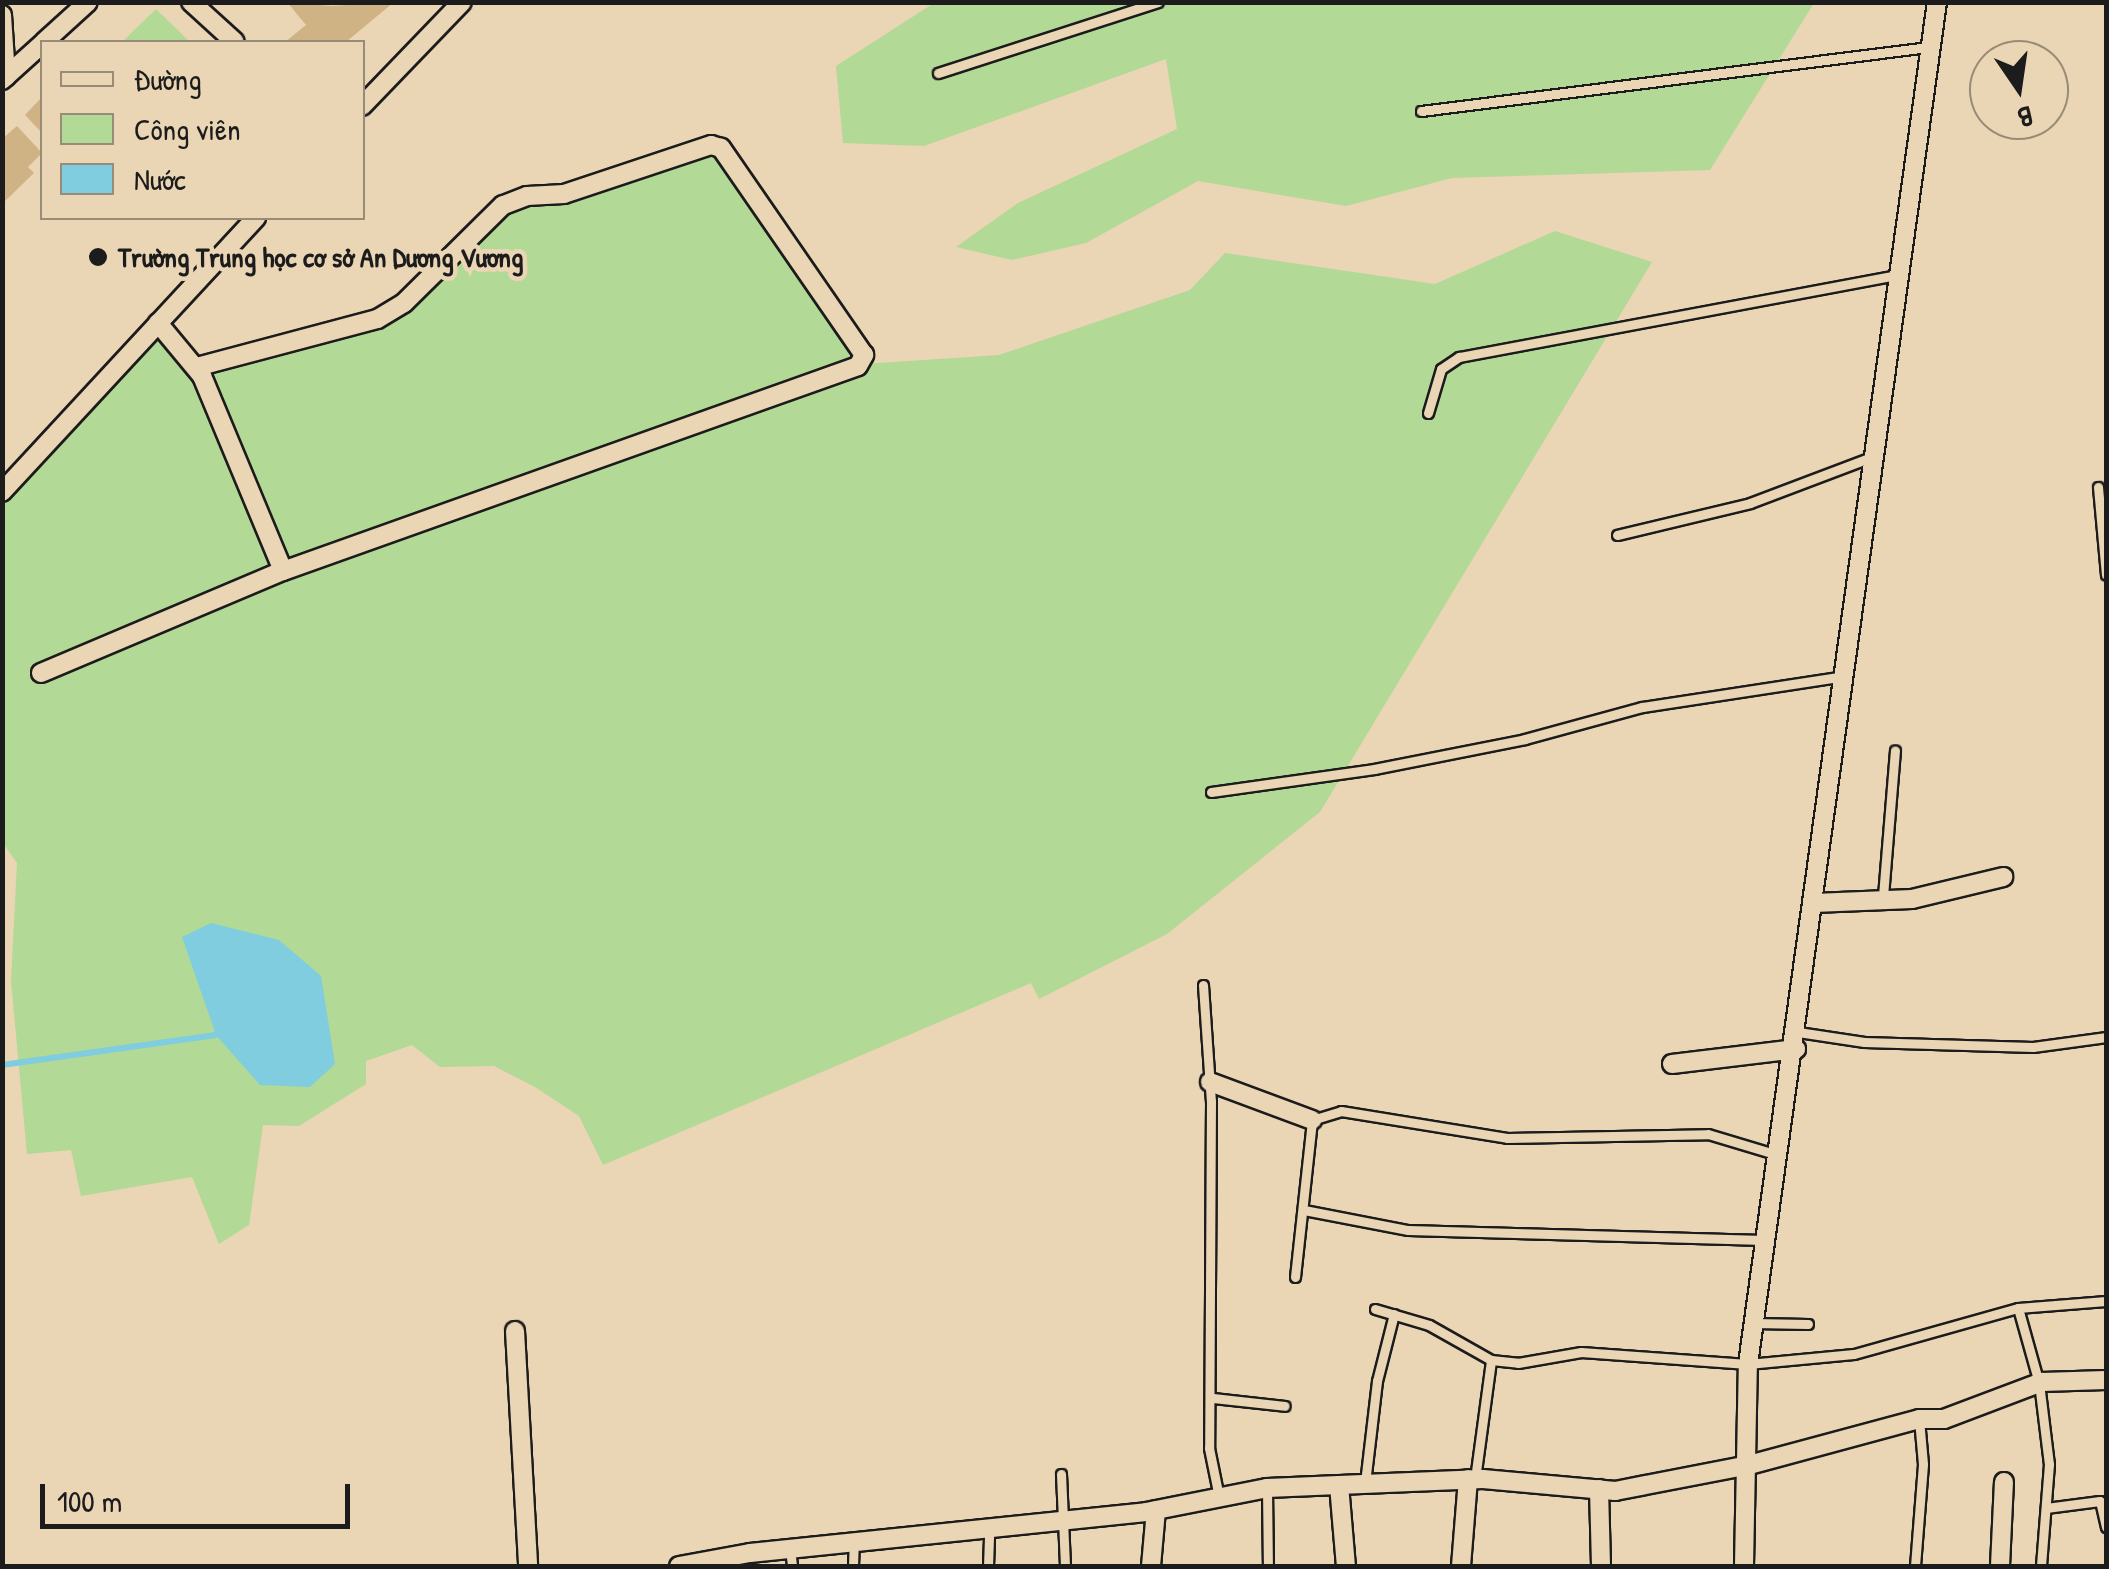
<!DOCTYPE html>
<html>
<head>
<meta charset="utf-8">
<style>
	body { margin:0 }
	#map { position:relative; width:2109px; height:1569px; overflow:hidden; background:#ead5b4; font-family:"Patrick Hand",sans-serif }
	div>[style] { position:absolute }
	.green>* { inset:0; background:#b2d995 }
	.water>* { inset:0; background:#7fcdde }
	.stream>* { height:6px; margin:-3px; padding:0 3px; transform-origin:3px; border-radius:3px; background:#7fcdde }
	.building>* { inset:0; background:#d0b385 }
	.roads { filter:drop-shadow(2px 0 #1c1c1c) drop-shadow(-2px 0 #1c1c1c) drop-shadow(0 2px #1c1c1c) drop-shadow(0 -2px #1c1c1c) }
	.service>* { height:9px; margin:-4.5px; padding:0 4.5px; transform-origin:4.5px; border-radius:4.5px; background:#ead5b4 }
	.minor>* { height:18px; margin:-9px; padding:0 9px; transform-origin:9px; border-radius:9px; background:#ead5b4 }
	.dots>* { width:28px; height:28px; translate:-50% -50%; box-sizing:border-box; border:5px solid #ead5b4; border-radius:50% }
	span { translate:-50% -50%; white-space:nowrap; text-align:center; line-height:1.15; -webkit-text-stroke:9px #ead5b4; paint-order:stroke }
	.poi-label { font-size:28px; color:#1c1c1c; font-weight:700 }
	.left { translate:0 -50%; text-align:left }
	.frame { position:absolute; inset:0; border:5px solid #1c1c1c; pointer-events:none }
	.legend { position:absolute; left:40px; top:40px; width:325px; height:180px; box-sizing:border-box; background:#ead5b4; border:2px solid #988b77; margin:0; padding:12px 18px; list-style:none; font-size:30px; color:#1c1c1c }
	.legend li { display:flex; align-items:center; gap:20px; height:50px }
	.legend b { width:50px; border:2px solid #988b77 }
	.north { position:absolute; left:1969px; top:40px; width:100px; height:100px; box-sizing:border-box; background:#ead5b4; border:2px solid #988b77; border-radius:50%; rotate:167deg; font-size:28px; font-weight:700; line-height:40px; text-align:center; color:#1c1c1c }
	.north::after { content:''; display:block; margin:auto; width:35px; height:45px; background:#1c1c1c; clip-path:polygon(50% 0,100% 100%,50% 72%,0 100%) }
	.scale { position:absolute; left:40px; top:1484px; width:310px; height:45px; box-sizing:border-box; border:5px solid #1c1c1c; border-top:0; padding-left:12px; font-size:30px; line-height:35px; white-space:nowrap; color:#1c1c1c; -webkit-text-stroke:8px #ead5b4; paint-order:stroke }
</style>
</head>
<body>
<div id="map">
	<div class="green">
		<i style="clip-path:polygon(934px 3px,1814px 3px,1710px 170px,1452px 178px,1346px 206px,1198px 181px,1086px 243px,1012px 260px,956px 247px,1018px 203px,1177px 129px,1166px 59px,924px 146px,843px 143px,836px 66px)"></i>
		<i style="clip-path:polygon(156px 9px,190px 42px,122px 42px)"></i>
		<i style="clip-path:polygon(711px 145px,863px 364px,999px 355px,1190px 290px,1225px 253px,1435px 284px,1555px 231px,1652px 262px,1320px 812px,1167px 934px,1039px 999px,1031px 983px,603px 1165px,579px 1116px,535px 1087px,494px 1066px,440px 1067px,412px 1045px,366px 1061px,366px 1084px,299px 1126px,263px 1125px,249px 1225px,219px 1244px,192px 1177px,81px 1196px,71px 1150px,27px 1154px,11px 981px,17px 863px,3px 843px,3px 493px,158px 323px,197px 367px,390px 313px,516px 199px)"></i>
	</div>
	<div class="water">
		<i style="clip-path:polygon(211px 923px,279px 940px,321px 976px,335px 1064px,310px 1087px,260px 1085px,216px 1035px,182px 937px)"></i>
	</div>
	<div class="stream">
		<i style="left:2px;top:1065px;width:216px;rotate:-8deg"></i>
	</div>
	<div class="building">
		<i style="clip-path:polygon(287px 2px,331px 6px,394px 2px,346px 42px,285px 42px,306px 25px)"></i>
		<i style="clip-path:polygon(42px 97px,42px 133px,25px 115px)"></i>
		<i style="clip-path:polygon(17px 126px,42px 153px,28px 167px,34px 173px,2px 204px,2px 139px)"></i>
	</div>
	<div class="roads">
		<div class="service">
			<i style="left:938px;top:73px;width:231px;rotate:-17.9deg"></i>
			<i style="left:1421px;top:111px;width:511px;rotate:-7.19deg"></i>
			<i style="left:1428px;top:413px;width:46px;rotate:-73.5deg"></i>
			<i style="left:1441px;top:369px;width:22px;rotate:-34deg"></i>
			<i style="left:1459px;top:357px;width:447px;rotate:-10.6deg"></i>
			<i style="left:2098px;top:487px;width:88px;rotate:84.8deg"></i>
			<i style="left:1617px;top:535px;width:137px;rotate:-13.5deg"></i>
			<i style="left:1750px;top:503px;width:130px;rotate:-20.7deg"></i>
			<i style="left:1211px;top:792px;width:165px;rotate:-8deg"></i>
			<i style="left:1374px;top:769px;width:154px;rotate:-11.2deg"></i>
			<i style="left:1525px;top:739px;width:121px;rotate:-15.3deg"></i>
			<i style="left:1642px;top:707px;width:204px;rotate:-8.7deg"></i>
			<i style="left:1883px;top:896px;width:146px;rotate:-85.3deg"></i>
			<i style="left:1203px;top:985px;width:116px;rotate:86.1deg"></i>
			<i style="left:1211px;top:1101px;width:347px;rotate:90.3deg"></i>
			<i style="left:1209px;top:1448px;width:50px;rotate:78.5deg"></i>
			<i style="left:1798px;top:1032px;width:67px;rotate:8.6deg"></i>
			<i style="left:1864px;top:1042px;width:169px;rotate:1.7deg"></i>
			<i style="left:2033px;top:1047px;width:74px;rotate:-7.8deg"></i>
			<i style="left:1304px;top:1210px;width:106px;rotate:10.9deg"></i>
			<i style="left:1408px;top:1230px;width:356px;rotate:1.6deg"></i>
			<i style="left:1295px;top:1277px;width:158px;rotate:-83.8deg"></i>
			<i style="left:1312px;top:1120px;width:30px;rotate:-17deg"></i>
			<i style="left:1341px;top:1111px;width:168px;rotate:9.2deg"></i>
			<i style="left:1507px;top:1138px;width:201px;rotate:-1.1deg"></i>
			<i style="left:1708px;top:1134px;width:73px;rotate:16.7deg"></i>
			<i style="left:2018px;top:1308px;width:78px;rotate:74.4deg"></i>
			<i style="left:2039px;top:1383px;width:82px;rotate:83deg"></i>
			<i style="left:2049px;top:1464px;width:102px;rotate:94.5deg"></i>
			<i style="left:1375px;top:1309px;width:56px;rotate:16.5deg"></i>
			<i style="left:1429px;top:1325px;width:71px;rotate:29.4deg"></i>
			<i style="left:1491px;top:1360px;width:27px;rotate:6deg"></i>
			<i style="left:1518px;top:1363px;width:64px;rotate:-9.9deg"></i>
			<i style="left:1581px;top:1352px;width:167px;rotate:4.1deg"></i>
			<i style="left:1748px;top:1364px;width:106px;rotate:-5.4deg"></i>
			<i style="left:1854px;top:1354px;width:170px;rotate:-15.7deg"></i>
			<i style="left:2018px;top:1308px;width:88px;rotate:-4.5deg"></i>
			<i style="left:1753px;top:1323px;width:55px;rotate:1deg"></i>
			<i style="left:1213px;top:1398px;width:72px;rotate:6.3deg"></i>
			<i style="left:1061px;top:1474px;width:92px;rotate:87.5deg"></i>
			<i style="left:1475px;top:1479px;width:120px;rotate:-82.3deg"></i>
			<i style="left:1365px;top:1483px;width:103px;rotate:-83.3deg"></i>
			<i style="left:1377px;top:1381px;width:69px;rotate:-75.8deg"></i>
			<i style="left:1267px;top:1489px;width:77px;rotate:89.3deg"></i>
			<i style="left:2046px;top:1508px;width:54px;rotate:-7.4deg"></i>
			<i style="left:2100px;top:1501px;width:27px;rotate:77deg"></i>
			<i style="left:790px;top:1549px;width:17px;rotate:83deg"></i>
			<i style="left:853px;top:1566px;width:24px;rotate:-88deg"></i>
			<i style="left:988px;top:1566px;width:38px;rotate:-88deg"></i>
			<i style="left:1915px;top:1566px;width:102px;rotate:-85.5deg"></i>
			<i style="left:1923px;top:1464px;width:45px;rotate:-95.1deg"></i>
		</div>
		<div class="minor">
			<i style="left:191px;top:2px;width:59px;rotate:42.3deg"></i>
			<i style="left:2px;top:15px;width:62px;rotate:86.3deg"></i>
			<i style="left:44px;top:42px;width:59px;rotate:-42.3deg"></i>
			<i style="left:2px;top:80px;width:54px;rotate:-42deg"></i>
			<i style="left:362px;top:106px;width:144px;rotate:-46.1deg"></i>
			<i style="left:158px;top:323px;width:69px;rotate:50.3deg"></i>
			<i style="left:202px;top:376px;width:211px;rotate:67.4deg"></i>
			<i style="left:2px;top:492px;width:374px;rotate:-47.2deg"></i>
			<i style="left:41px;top:673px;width:263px;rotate:-22.9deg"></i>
			<i style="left:283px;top:571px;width:610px;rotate:-19.62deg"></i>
			<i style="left:858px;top:366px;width:13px;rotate:-61deg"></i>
			<i style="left:864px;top:355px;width:252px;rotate:-124.6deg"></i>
			<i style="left:721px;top:148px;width:10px;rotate:-163deg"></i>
			<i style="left:711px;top:145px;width:155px;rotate:161.6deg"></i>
			<i style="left:564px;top:194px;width:37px;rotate:177deg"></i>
			<i style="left:527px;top:196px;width:26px;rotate:159deg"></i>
			<i style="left:503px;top:205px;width:139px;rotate:135.3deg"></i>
			<i style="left:404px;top:303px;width:31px;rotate:149deg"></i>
			<i style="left:377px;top:319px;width:187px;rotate:165.1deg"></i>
			<i style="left:1814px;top:903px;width:98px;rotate:-2.3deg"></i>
			<i style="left:1912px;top:899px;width:94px;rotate:-13.6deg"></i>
			<i style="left:1672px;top:1064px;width:125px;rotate:-6.9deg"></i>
			<i style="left:1210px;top:1082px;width:109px;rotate:20.4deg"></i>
			<i style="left:515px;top:1331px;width:235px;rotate:86.8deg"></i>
			<i style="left:1339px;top:1485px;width:81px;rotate:85.1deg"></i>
			<i style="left:1599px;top:1489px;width:77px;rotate:88.5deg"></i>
			<i style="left:679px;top:1566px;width:72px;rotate:-10.4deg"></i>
			<i style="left:750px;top:1553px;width:398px;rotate:-5.9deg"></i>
			<i style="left:1146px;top:1512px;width:123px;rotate:-11.2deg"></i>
			<i style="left:1267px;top:1488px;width:216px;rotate:-2.4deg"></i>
			<i style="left:1483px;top:1479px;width:133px;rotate:5.2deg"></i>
			<i style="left:1615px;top:1491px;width:136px;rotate:-11deg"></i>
			<i style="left:1749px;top:1465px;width:176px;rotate:-15.1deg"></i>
			<i style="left:1919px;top:1419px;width:25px"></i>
			<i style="left:1944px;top:1419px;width:105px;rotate:-20.7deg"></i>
			<i style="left:2042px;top:1382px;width:64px;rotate:-1.8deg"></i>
			<i style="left:1151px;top:1566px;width:56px;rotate:-84.9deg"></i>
			<i style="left:1461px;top:1566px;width:87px;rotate:-85.4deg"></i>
			<i style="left:1744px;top:1566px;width:202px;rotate:-88.9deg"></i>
			<i style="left:1748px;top:1364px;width:1375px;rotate:-82.1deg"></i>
			<i style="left:2000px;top:1566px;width:84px;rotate:-87.3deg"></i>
		</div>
	</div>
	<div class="dots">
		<i style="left:98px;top:257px;background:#1c1c1c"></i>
	</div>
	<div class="poi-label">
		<span class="left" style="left:118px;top:257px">Trường Trung học cơ sở An Dương Vương</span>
	</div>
	<div class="frame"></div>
	<ul class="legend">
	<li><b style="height:12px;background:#ead5b4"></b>Đường</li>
	<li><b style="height:28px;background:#b2d995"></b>Công viên</li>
	<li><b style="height:28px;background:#7fcdde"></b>Nước</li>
	</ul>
	<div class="north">B</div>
	<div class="scale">100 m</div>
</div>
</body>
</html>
